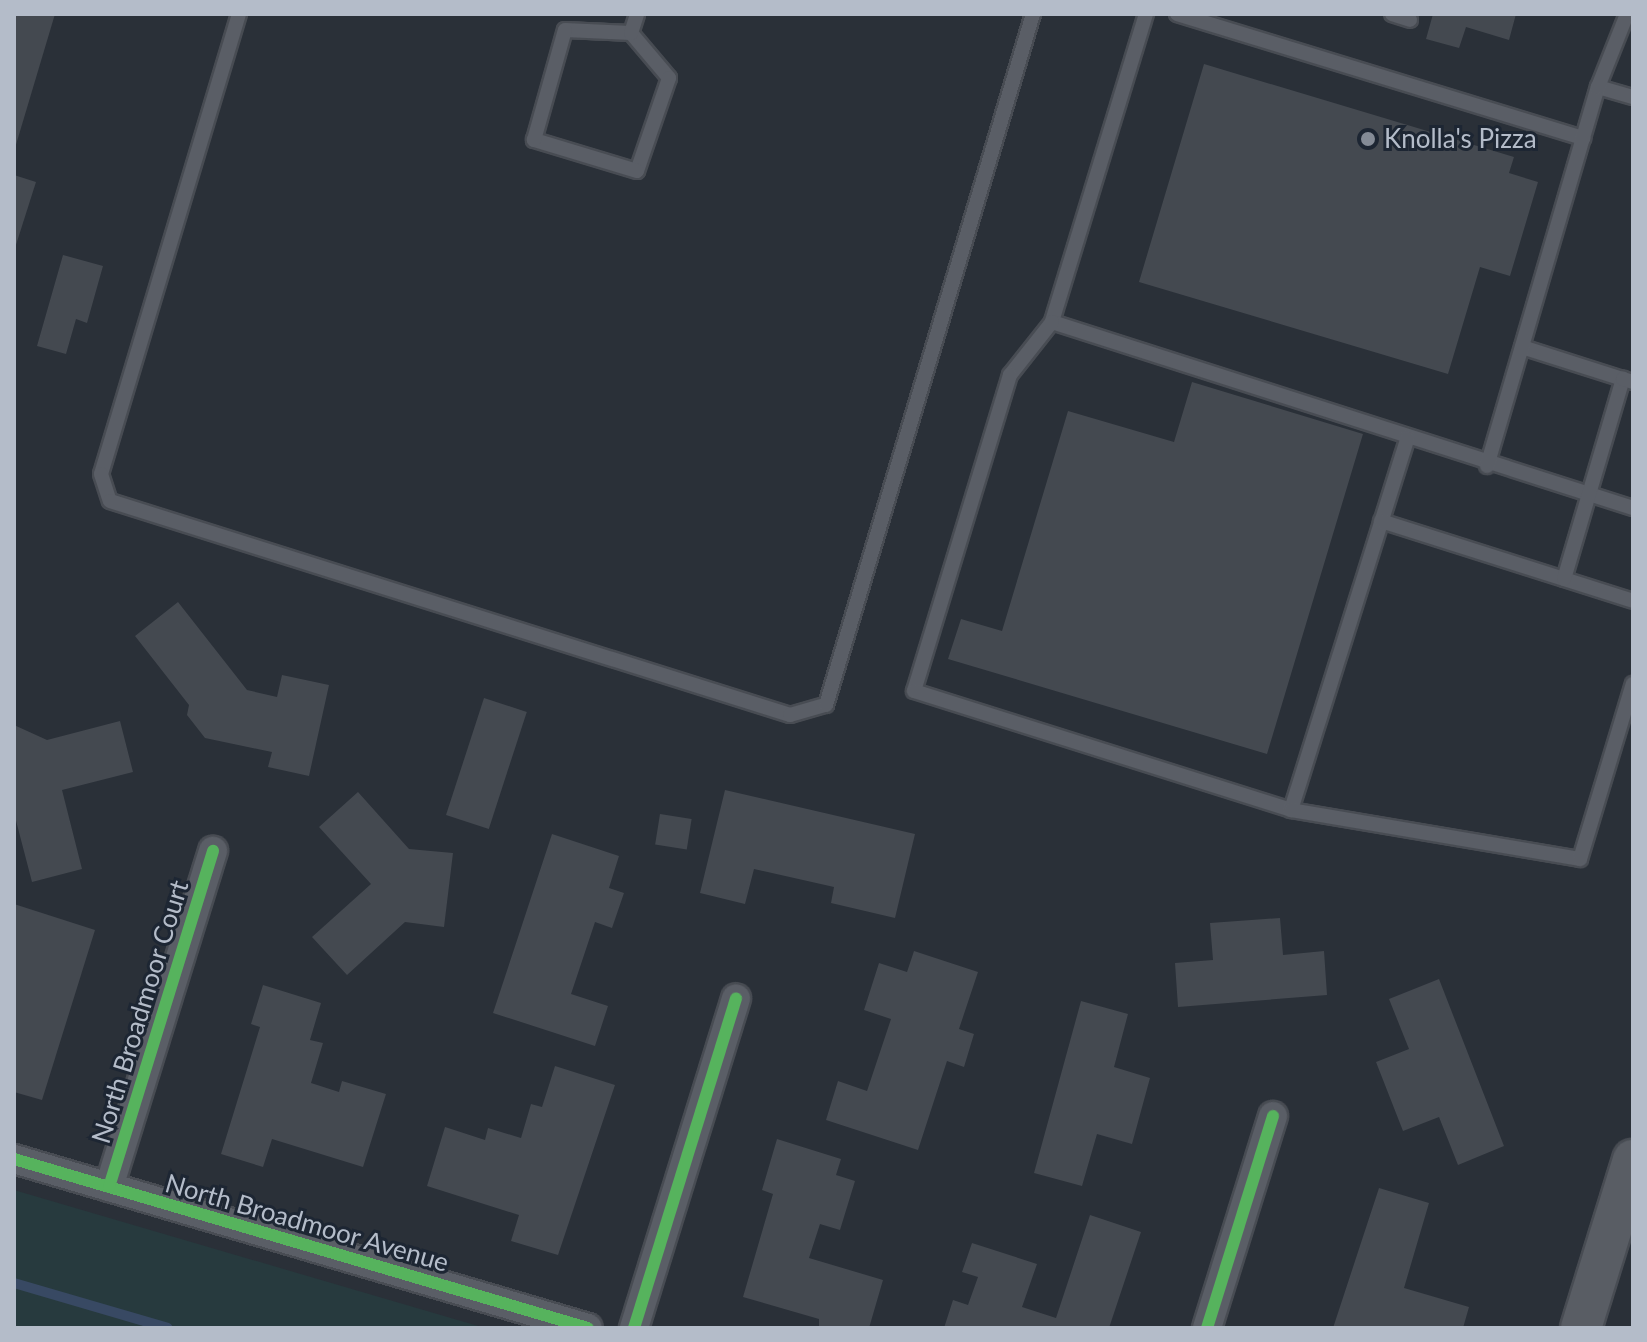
<!DOCTYPE html>
<html>
<head>
<meta charset="utf-8">
<style>
	body { margin:0 }
	#map { position:relative; width:1647px; height:1342px; overflow:hidden; background:#2a3038; font-family:Lato,sans-serif }
	div>[style] { position:absolute }
	.green>* { inset:0; background:#273a3e }
	.stream>* { height:10px; margin:-5px; padding:0 5px; transform-origin:5px; border-radius:5px; background:#384963 }
	.building>* { inset:0; background:#444950; transform-origin:0 0 }
	.roads { filter:drop-shadow(2px 0 #484c53) drop-shadow(-2px 0 #484c53) drop-shadow(0 2px #484c53) drop-shadow(0 -2px #484c53) }
	.lane>* { height:14px; margin:-7px; padding:0 7px; transform-origin:7px; border-radius:7px; background:#5a5e66 }
	.street>* { height:28px; margin:-14px; padding:0 14px; transform-origin:14px; border-radius:14px; background:#5a5e66 }
	.secondary>* { height:40px; margin:-20px; padding:0 20px; transform-origin:20px; border-radius:20px; background:#595d64 }
	.cycleway>* { height:12px; margin:-6px; padding:0 6px; transform-origin:6px; border-radius:6px; background:#56b35d }
	.dots>* { width:22px; height:22px; translate:-50% -50%; box-sizing:border-box; border:4px solid #1d2633; border-radius:50% }
	span { translate:-50% -50%; white-space:nowrap; text-align:center; line-height:1.15; -webkit-text-stroke:6px #1d2633; paint-order:stroke }
	.poi-label { font-size:26px; color:#b4bcc9 }
	.left { translate:0 -50%; text-align:left }
	.street-label { font-size:26px; color:#b4bcc9 }
	.frame { position:absolute; inset:0; border:16px solid #b4bcc9; pointer-events:none }
</style>
</head>
<body>
<div id="map">
	<div class="green">
		<i style="clip-path:polygon(14px 1190px,485px 1328px,14px 1328px)"></i>
	</div>
	<div class="stream">
		<i style="left:14px;top:1283px;width:160px;rotate:16.3deg"></i>
	</div>
	<div class="building">
		<i style="clip-path:polygon(14px 14px,55px 14px,15px 148px,14px 148px)"></i>
		<i style="clip-path:polygon(1433px 14px,1516px 14px,1509px 40px,1466px 27px,1459px 48px,1426px 39px)"></i>
		<i style="clip-path:polygon(1204px 64px,1514px 157px,1509px 173px,1538px 182px,1510px 276px,1480px 267px,1448px 374px,1139px 282px)"></i>
		<i style="clip-path:polygon(14px 175px,36px 182px,15px 248px,14px 248px)"></i>
		<i style="clip-path:polygon(63px 255px,103px 266px,87px 323px,76px 319px,66px 354px,37px 346px)"></i>
		<i style="clip-path:polygon(1192px 382px,1363px 434px,1267px 754px,948px 659px,961px 619px,1002px 631px,1068px 411px,1174px 442px)"></i>
		<i style="clip-path:polygon(178px 602px,247px 690px,277px 697px,282px 675px,329px 685px,309px 776px,268px 767px,272px 752px,205px 738px,187px 715px,189px 705px,135px 636px)"></i>
		<i style="left:484px;top:698px;width:45px;height:123px;rotate:18deg"></i>
		<i style="clip-path:polygon(120px 721px,133px 772px,62px 790px,82px 869px,32px 882px,14px 813px,14px 725px,47px 740px)"></i>
		<i style="clip-path:polygon(725px 790px,915px 834px,895px 918px,831px 903px,834px 887px,754px 869px,745px 904px,700px 893px)"></i>
		<i style="clip-path:polygon(358px 792px,409px 849px,453px 853px,444px 927px,405px 922px,347px 975px,312px 937px,371px 884px,319px 827px)"></i>
		<i style="left:660px;top:814px;width:32px;height:31px;rotate:9deg"></i>
		<i style="clip-path:polygon(552px 834px,619px 856px,609px 888px,624px 893px,612px 928px,595px 922px,571px 994px,608px 1006px,595px 1046px,493px 1013px)"></i>
		<i style="clip-path:polygon(14px 904px,95px 930px,42px 1100px,14px 1092px)"></i>
		<i style="clip-path:polygon(1280px 918px,1283px 955px,1324px 951px,1327px 995px,1178px 1007px,1175px 963px,1213px 960px,1210px 923px)"></i>
		<i style="clip-path:polygon(914px 951px,978px 972px,959px 1029px,974px 1034px,964px 1067px,947px 1061px,918px 1150px,826px 1120px,838px 1081px,867px 1091px,891px 1019px,864px 1010px,879px 963px,907px 972px)"></i>
		<i style="clip-path:polygon(1439px 979px,1504px 1146px,1458px 1165px,1439px 1117px,1403px 1131px,1376px 1062px,1409px 1049px,1389px 999px)"></i>
		<i style="clip-path:polygon(263px 985px,321px 1003px,310px 1040px,323px 1043px,311px 1083px,339px 1092px,342px 1081px,386px 1094px,363px 1167px,272px 1139px,263px 1167px,221px 1154px,260px 1027px,251px 1024px)"></i>
		<i style="clip-path:polygon(1081px 1001px,1128px 1014px,1114px 1067px,1150px 1078px,1132px 1144px,1097px 1134px,1082px 1186px,1034px 1173px)"></i>
		<i style="clip-path:polygon(555px 1066px,615px 1085px,558px 1255px,511px 1241px,519px 1215px,427px 1186px,445px 1127px,485px 1140px,488px 1128px,521px 1138px,531px 1104px,542px 1107px)"></i>
		<i style="clip-path:polygon(777px 1139px,841px 1159px,836px 1175px,855px 1181px,840px 1230px,820px 1224px,809px 1258px,883px 1280px,869px 1328px,819px 1328px,819px 1319px,743px 1297px,773px 1194px,762px 1190px)"></i>
		<i style="clip-path:polygon(1379px 1188px,1429px 1203px,1404px 1288px,1469px 1307px,1463px 1328px,1333px 1328px)"></i>
		<i style="clip-path:polygon(1090px 1215px,1141px 1232px,1109px 1328px,944px 1328px,953px 1300px,968px 1305px,978px 1277px,962px 1272px,972px 1243px,1037px 1264px,1022px 1307px,1056px 1318px)"></i>
	</div>
	<div class="roads">
		<div class="lane">
			<i style="left:239px;top:14px;width:480px;rotate:106.7deg"></i>
			<i style="left:101px;top:474px;width:28px;rotate:72deg"></i>
			<i style="left:110px;top:501px;width:713px;rotate:17.47deg"></i>
			<i style="left:790px;top:715px;width:37px;rotate:-16deg"></i>
			<i style="left:826px;top:705px;width:721px;rotate:-73.32deg"></i>
			<i style="left:1146px;top:14px;width:322px;rotate:107deg"></i>
			<i style="left:1052px;top:322px;width:610px;rotate:17.75deg"></i>
			<i style="left:1177px;top:14px;width:425px;rotate:17deg"></i>
			<i style="left:1392px;top:14px;width:19px;rotate:18deg"></i>
			<i style="left:565px;top:30px;width:66px;rotate:2.6deg"></i>
			<i style="left:631px;top:33px;width:59px;rotate:49.8deg"></i>
			<i style="left:669px;top:78px;width:98px;rotate:109deg"></i>
			<i style="left:637px;top:171px;width:108px;rotate:-163.2deg"></i>
			<i style="left:534px;top:140px;width:114px;rotate:-74.3deg"></i>
			<i style="left:631px;top:33px;width:20px;rotate:-72deg"></i>
			<i style="left:1598px;top:87px;width:36px;rotate:16deg"></i>
			<i style="left:1052px;top:322px;width:68px;rotate:128.4deg"></i>
			<i style="left:1010px;top:375px;width:330px;rotate:106.9deg"></i>
			<i style="left:914px;top:691px;width:395px;rotate:17.5deg"></i>
			<i style="left:1291px;top:810px;width:389px;rotate:-72.6deg"></i>
			<i style="left:1522px;top:347px;width:106px;rotate:17.6deg"></i>
			<i style="left:1487px;top:466px;width:395px;rotate:-73.7deg"></i>
			<i style="left:1598px;top:87px;width:79px;rotate:-68.3deg"></i>
			<i style="left:1381px;top:521px;width:264px;rotate:17.6deg"></i>
			<i style="left:1564px;top:579px;width:209px;rotate:-73.6deg"></i>
			<i style="left:1623px;top:379px;width:10px;rotate:17deg"></i>
			<i style="left:1291px;top:810px;width:293px;rotate:9.6deg"></i>
			<i style="left:1580px;top:859px;width:183px;rotate:-73.2deg"></i>
		</div>
		<div class="street">
			<i style="left:14px;top:1159px;width:598px;rotate:16.41deg"></i>
			<i style="left:109px;top:1187px;width:352px;rotate:-72.8deg"></i>
			<i style="left:634px;top:1328px;width:345px;rotate:-72.8deg"></i>
			<i style="left:1207px;top:1328px;width:222px;rotate:-72.7deg"></i>
		</div>
		<div class="secondary">
			<i style="left:1581px;top:1328px;width:176px;rotate:-72.8deg"></i>
		</div>
	</div>
	<div class="cycleway">
		<i style="left:14px;top:1159px;width:598px;rotate:16.41deg"></i>
		<i style="left:109px;top:1187px;width:352px;rotate:-72.8deg"></i>
		<i style="left:634px;top:1328px;width:345px;rotate:-72.8deg"></i>
		<i style="left:1207px;top:1328px;width:222px;rotate:-72.7deg"></i>
	</div>
	<div class="dots">
		<i style="left:1368px;top:139px;background:#848b96"></i>
	</div>
	<div class="poi-label">
		<span class="left" style="left:1384px;top:139px">Knolla's Pizza</span>
	</div>
	<div class="street-label">
		<span style="left:140px;top:1012px;rotate:-73deg">North Broadmoor Court</span>
		<span style="left:307px;top:1223px;rotate:16deg">North Broadmoor Avenue</span>
	</div>
	<div class="frame"></div>
</div>
</body>
</html>
